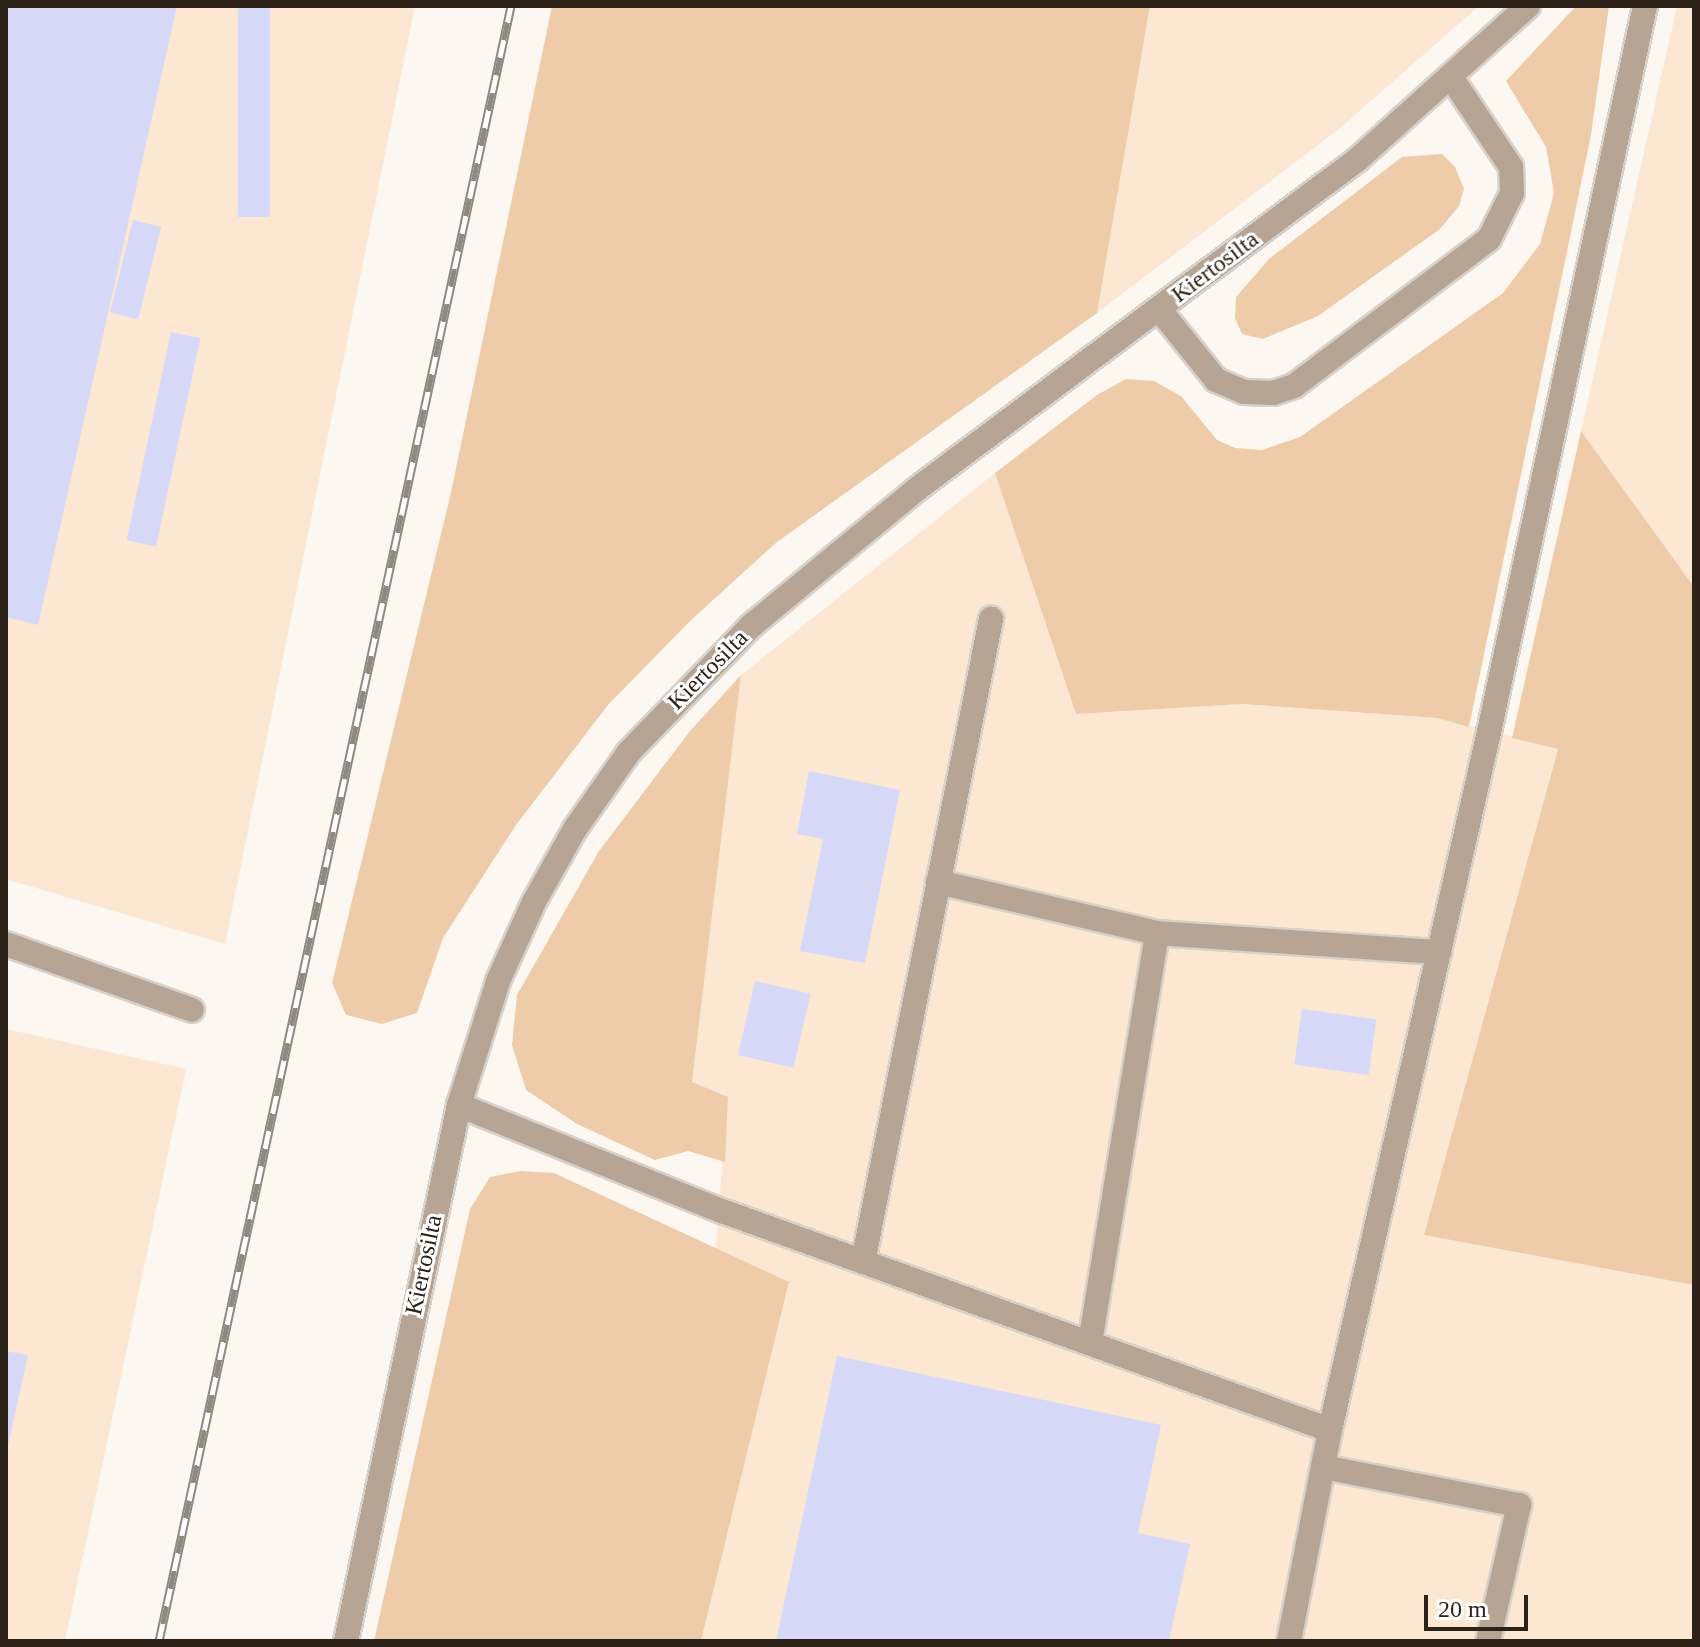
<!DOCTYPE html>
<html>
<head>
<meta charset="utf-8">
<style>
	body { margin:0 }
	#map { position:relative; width:1700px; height:1647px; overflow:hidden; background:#fdf7f1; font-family:"Times New Roman",serif }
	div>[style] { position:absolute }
	.built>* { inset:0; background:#fce7d2 }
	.green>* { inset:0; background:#eecca9 }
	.building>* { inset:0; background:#d6d9f7; transform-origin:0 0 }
	.roads { filter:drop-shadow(2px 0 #d8d1ca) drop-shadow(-2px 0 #d8d1ca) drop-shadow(0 2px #d8d1ca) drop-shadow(0 -2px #d8d1ca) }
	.minor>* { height:24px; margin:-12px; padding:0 12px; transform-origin:12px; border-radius:12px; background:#b6a594 }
	.rail>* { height:9px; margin-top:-4.5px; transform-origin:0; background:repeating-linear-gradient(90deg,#fff 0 18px,#918980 0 36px); box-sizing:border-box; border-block:2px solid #918980 }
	span { translate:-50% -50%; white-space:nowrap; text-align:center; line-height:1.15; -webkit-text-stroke:6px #fff; paint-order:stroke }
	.street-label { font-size:24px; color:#2d2217 }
	.frame { position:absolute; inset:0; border:8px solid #2d2217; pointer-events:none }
	.scale { position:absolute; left:1424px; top:1595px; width:104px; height:36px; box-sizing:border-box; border:4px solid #2d2217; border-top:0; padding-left:10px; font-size:24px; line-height:28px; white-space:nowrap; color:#2d2217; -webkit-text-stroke:6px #fff; paint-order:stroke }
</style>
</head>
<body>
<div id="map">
	<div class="built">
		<i style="clip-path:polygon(6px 6px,415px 6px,225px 944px,6px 879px)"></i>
		<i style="clip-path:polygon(1150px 6px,1479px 6px,1339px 129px,1097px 313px)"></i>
		<i style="clip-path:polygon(1677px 6px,1694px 6px,1694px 588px,1581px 431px)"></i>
		<i style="clip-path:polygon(995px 473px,1076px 714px,1243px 704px,1437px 718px,1558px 748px,1424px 1235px,1694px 1285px,1694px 1641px,701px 1641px,789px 1283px,715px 1252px,728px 1097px,692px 1083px,741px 675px)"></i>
		<i style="clip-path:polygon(6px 1029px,186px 1069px,65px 1641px,6px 1641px)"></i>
	</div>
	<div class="green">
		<i style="clip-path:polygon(552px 6px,1150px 6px,1097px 313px,777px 542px,691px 620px,608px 705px,516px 825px,443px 938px,417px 1013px,382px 1024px,346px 1015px,332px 983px,450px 497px)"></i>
		<i style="clip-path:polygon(1576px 6px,1609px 6px,1591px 135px,1469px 727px,1437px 718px,1243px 704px,1076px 714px,995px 473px,1097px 395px,1126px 379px,1154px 381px,1181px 396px,1217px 440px,1235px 448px,1262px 450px,1300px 437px,1503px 293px,1540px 244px,1554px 193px,1546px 147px,1506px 81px)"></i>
		<i style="clip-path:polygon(1442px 154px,1455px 167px,1464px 189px,1459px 206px,1440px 229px,1318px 316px,1263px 339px,1242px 334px,1235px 318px,1236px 297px,1269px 259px,1402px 157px)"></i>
		<i style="clip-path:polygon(1581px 431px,1694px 587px,1694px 1285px,1424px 1235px,1558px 749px,1512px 738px)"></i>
		<i style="clip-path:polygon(741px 675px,692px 1082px,728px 1097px,725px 1162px,688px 1151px,655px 1160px,577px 1124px,526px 1090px,512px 1045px,517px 995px,599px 851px,690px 731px)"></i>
		<i style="clip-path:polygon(520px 1171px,554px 1173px,789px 1282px,701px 1641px,374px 1641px,470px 1209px,490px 1177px)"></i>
	</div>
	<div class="building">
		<i style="clip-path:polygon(6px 6px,177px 6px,38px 625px,6px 617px)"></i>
		<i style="left:238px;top:6px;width:32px;height:211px"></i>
		<i style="left:133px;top:220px;width:29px;height:95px;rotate:14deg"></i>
		<i style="left:171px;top:332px;width:30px;height:213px;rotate:12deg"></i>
		<i style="clip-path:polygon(809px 771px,900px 790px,865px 963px,800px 951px,823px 839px,797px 834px)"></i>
		<i style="left:755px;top:981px;width:57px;height:76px;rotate:13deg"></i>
		<i style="left:1302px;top:1009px;width:75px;height:56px;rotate:8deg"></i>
		<i style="clip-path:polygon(6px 1351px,28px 1355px,7px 1450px,6px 1450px)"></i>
		<i style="clip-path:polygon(837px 1356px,1161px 1425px,1138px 1533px,1190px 1544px,1169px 1641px,776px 1641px)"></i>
	</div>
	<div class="roads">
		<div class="minor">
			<i style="left:1159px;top:309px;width:91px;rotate:51.2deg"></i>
			<i style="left:1216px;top:380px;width:30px;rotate:23deg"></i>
			<i style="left:1244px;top:392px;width:29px;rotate:2deg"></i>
			<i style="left:1273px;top:393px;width:22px;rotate:-18deg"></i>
			<i style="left:1294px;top:386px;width:244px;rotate:-37deg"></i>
			<i style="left:1489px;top:239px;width:51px;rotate:-63.4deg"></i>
			<i style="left:1512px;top:193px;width:26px;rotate:-92deg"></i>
			<i style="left:1511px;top:167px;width:106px;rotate:-123.8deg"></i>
			<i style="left:938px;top:882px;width:225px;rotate:13.1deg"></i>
			<i style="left:1157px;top:933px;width:283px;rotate:3.9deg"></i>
			<i style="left:6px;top:944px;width:197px;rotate:19.5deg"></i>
			<i style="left:459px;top:1105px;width:284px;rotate:22deg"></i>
			<i style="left:722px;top:1211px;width:646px;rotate:19.81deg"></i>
			<i style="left:863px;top:1262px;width:656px;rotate:-78.74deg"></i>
			<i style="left:1090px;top:1343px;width:415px;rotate:-80.7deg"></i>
			<i style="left:1323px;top:1467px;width:200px;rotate:11deg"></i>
			<i style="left:1519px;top:1505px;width:139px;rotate:102.8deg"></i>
			<i style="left:346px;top:1641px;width:548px;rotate:-78.1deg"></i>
			<i style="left:459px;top:1105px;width:130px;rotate:-72.5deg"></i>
			<i style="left:498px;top:981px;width:87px;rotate:-65.5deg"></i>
			<i style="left:534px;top:902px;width:84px;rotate:-60.7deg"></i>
			<i style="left:575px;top:829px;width:94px;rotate:-55deg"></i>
			<i style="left:629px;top:752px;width:175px;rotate:-45.9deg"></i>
			<i style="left:751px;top:626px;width:215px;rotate:-39.5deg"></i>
			<i style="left:917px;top:489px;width:549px;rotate:-36.79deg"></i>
			<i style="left:1357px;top:160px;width:230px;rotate:-42deg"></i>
			<i style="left:1289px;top:1641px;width:215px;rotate:-79deg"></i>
			<i style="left:1330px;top:1430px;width:716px;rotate:-77.17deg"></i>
			<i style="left:1489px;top:732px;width:743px;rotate:-77.87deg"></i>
		</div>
	</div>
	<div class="rail">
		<i style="left:159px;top:1641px;width:1672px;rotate:-77.85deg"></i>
	</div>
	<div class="street-label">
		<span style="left:1215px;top:267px;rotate:-37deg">Kiertosilta</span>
		<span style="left:708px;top:670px;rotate:-45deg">Kiertosilta</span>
		<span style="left:424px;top:1265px;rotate:-78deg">Kiertosilta</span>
	</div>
	<div class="frame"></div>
	<div class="scale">20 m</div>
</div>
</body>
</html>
